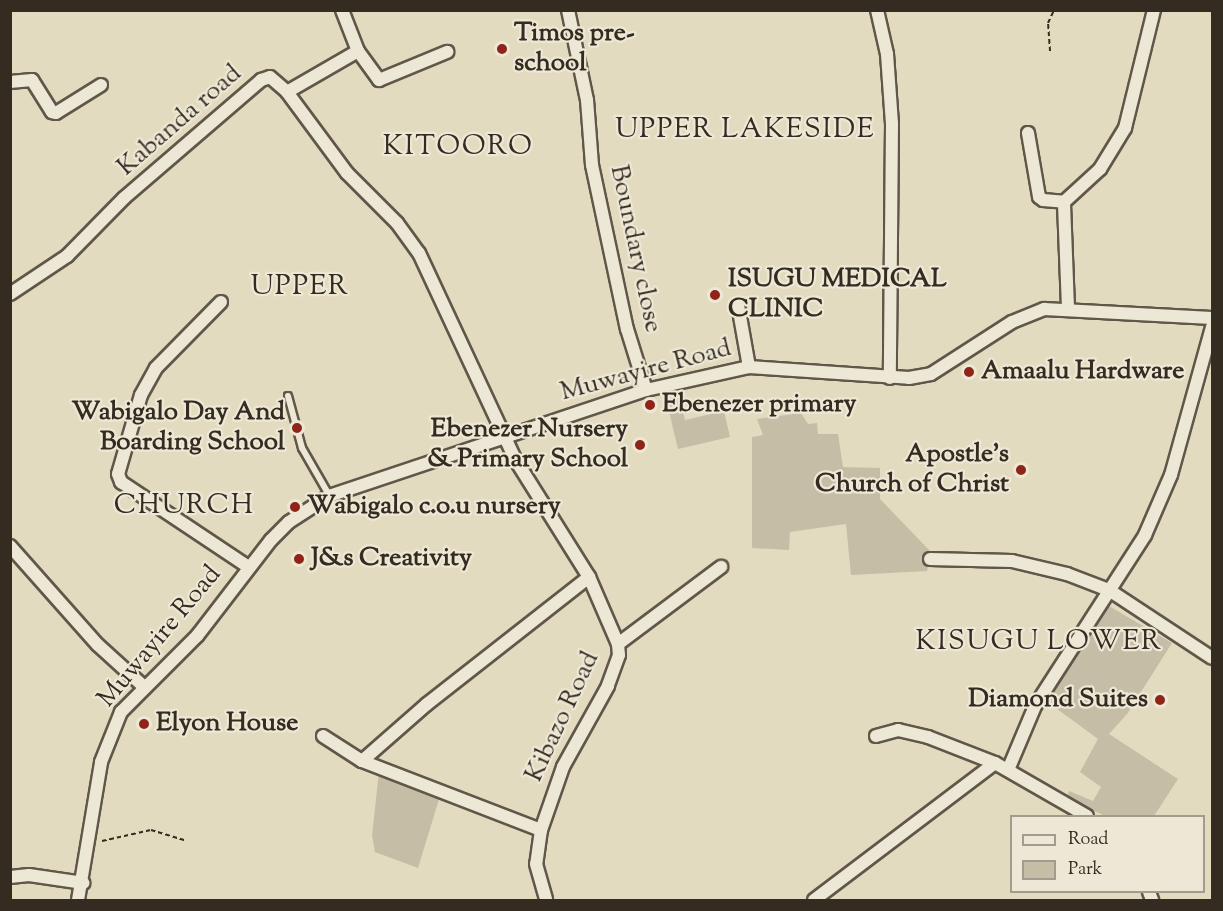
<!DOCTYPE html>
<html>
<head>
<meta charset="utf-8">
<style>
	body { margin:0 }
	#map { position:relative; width:1223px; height:911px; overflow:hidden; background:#e3dbc0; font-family:"Sorts Mill Goudy",serif }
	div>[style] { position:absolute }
	.green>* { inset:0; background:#c5bda5 }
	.path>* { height:2px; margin-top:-1px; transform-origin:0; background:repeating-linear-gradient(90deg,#342b21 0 4.5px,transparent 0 7.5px) }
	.roads { filter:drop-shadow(2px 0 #605749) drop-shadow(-2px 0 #605749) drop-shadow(0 2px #605749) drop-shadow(0 -2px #605749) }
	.lane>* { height:6px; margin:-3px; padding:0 3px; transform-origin:3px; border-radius:3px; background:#ede8d6 }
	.street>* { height:12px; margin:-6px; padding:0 6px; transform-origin:6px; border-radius:6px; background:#ede8d6 }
	.dots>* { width:16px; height:16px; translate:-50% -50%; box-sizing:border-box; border:3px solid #ede8d6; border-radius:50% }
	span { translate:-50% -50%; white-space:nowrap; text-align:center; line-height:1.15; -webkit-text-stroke:4.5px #ede8d6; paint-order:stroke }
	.poi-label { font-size:26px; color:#342b21; font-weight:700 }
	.left { translate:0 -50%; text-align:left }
	.right { translate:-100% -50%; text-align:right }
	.street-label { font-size:26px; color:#342b21 }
	.quarter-label { font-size:28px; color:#342b21; letter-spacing:1.5px }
	.frame { position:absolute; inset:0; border:12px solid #342b21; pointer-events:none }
	.legend { position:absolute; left:1010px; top:815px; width:195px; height:78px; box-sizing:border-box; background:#ede8d6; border:2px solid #a39c8e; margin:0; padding:8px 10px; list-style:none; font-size:18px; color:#342b21 }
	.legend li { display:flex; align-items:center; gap:12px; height:30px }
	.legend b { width:30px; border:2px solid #a39c8e }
</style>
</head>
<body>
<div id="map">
	<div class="green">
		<i style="clip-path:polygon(679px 396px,685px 420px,724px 411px,730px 437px,678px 449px,666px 399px)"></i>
		<i style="clip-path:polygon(801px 413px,808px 424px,817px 423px,818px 434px,838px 434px,843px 467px,880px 468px,880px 499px,931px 552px,927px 571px,851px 575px,846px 524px,790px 532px,789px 550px,752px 548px,752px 437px,763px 435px,757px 419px)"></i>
		<i style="clip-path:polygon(1109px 606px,1172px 643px,1127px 714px,1109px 734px,1178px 779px,1154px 816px,1105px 816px,1067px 798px,1069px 791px,1093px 801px,1101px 787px,1080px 772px,1098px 739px,1045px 700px)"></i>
		<i style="clip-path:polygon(379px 772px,440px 796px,418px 868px,375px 852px,372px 835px)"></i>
	</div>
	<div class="path">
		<i style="left:1050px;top:51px;width:28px;rotate:-94deg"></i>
		<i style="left:1048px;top:23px;width:14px;rotate:-65deg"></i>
		<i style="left:102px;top:841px;width:50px;rotate:-12.7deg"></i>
		<i style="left:151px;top:830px;width:37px;rotate:17deg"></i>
	</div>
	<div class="roads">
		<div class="lane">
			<i style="left:288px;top:396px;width:54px;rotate:74.9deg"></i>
			<i style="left:302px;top:448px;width:54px;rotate:60.1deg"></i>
		</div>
		<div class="street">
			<i style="left:342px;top:10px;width:44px;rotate:68.7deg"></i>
			<i style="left:358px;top:51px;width:36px;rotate:54deg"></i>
			<i style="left:379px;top:80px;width:74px;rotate:-22.4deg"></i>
			<i style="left:568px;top:10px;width:92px;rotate:78.1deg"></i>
			<i style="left:587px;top:100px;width:65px;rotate:85.6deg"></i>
			<i style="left:592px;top:165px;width:168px;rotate:78deg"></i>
			<i style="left:627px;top:329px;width:64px;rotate:72.7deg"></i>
			<i style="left:877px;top:10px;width:45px;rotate:77.2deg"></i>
			<i style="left:887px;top:54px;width:70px;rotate:85.9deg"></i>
			<i style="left:892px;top:124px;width:254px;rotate:90.5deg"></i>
			<i style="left:10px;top:82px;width:22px;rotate:-5deg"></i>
			<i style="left:32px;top:80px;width:38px;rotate:58deg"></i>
			<i style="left:52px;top:112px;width:4px;rotate:14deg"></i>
			<i style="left:56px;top:113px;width:53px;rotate:-31.9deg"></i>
			<i style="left:287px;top:92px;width:82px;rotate:-30deg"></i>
			<i style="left:1028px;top:133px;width:65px;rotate:80.2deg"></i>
			<i style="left:1039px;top:197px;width:5px;rotate:37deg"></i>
			<i style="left:1043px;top:200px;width:21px;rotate:5deg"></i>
			<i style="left:10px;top:294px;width:69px;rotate:-33.7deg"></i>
			<i style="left:67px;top:256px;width:81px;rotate:-45.5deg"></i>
			<i style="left:124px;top:198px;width:181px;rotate:-40.7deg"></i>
			<i style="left:261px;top:80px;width:9px;rotate:-18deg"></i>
			<i style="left:270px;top:77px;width:23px;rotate:41deg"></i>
			<i style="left:287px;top:92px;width:101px;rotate:53.5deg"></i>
			<i style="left:347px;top:173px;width:71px;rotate:45deg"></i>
			<i style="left:397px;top:223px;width:37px;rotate:54deg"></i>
			<i style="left:419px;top:253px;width:227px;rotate:65deg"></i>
			<i style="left:515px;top:459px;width:139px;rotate:57.9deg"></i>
			<i style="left:589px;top:577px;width:73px;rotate:66.6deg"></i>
			<i style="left:618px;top:644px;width:11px;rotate:85deg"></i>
			<i style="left:619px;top:655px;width:33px;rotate:110deg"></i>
			<i style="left:608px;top:686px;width:93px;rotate:119.1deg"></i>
			<i style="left:563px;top:767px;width:67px;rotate:109.2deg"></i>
			<i style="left:541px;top:830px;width:34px;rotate:98deg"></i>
			<i style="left:536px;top:864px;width:37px;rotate:74deg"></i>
			<i style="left:221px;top:302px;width:93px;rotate:134.6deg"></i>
			<i style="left:156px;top:368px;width:31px;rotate:119deg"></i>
			<i style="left:141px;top:395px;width:82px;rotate:106.2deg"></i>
			<i style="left:118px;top:474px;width:9px;rotate:69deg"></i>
			<i style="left:121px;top:482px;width:151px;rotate:33.7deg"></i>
			<i style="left:738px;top:305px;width:63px;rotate:79.9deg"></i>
			<i style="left:1068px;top:308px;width:106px;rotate:-92.2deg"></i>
			<i style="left:1064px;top:202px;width:49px;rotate:-42.5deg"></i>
			<i style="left:1100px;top:169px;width:48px;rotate:-58.6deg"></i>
			<i style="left:1125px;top:128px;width:122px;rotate:-76.2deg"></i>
			<i style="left:10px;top:546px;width:132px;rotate:48.4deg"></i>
			<i style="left:98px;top:645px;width:61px;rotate:42.3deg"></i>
			<i style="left:930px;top:559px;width:82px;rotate:1.4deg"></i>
			<i style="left:1012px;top:561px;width:57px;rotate:13.3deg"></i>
			<i style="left:1067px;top:574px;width:45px;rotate:20.9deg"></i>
			<i style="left:1109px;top:590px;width:123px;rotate:33.4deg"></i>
			<i style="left:618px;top:644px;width:129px;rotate:-36.8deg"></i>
			<i style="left:323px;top:736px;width:46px;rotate:32.7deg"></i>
			<i style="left:362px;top:761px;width:192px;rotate:21.1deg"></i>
			<i style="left:876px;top:736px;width:23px;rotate:-15deg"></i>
			<i style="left:898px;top:730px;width:31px;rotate:13deg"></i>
			<i style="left:928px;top:737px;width:72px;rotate:21.2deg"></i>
			<i style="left:995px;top:763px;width:106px;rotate:29.9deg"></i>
			<i style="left:362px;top:761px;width:86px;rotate:-41.2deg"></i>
			<i style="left:427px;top:704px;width:206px;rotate:-38.1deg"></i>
			<i style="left:1008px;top:770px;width:69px;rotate:-67.1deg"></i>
			<i style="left:1035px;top:706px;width:203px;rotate:-57.2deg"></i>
			<i style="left:1145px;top:535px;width:65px;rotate:-66.6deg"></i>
			<i style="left:1171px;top:475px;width:154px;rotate:-74.5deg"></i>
			<i style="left:10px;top:877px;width:19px;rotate:-6deg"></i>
			<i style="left:29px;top:875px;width:55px;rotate:8.4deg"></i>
			<i style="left:1149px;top:892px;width:9px;rotate:69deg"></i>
			<i style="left:78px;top:900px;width:140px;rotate:-80.5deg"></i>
			<i style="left:101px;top:762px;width:54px;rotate:-68.2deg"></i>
			<i style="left:121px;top:712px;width:107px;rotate:-45deg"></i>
			<i style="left:197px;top:636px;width:121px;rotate:-52.4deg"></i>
			<i style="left:271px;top:540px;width:25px;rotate:-45deg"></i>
			<i style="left:289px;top:522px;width:48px;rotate:-33deg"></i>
			<i style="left:329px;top:496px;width:334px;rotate:-18.5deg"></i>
			<i style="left:646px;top:390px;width:106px;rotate:-12.6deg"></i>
			<i style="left:749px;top:367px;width:160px;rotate:3.9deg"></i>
			<i style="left:909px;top:378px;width:22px;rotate:-10deg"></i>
			<i style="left:931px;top:374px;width:96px;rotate:-32.7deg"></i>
			<i style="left:1012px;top:322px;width:35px;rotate:-22deg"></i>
			<i style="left:1044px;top:309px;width:168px;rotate:3.1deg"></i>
			<i style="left:814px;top:900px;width:227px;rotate:-37.1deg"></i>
		</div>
	</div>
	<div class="dots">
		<i style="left:502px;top:49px;background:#8f2418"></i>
		<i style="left:715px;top:295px;background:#8f2418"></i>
		<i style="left:969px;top:372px;background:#8f2418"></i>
		<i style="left:650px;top:405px;background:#8f2418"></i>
		<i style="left:297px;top:428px;background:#8f2418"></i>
		<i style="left:640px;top:445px;background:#8f2418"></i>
		<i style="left:1021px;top:470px;background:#8f2418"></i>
		<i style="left:295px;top:507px;background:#8f2418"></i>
		<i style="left:299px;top:559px;background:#8f2418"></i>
		<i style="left:1160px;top:700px;background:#8f2418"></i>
		<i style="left:144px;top:724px;background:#8f2418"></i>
	</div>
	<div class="poi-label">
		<span class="left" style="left:514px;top:49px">Timos pre-<br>school</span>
		<span class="left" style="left:728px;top:295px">ISUGU MEDICAL<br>CLINIC</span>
		<span class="left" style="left:981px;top:372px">Amaalu Hardware</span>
		<span class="left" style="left:662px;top:405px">Ebenezer primary</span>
		<span class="right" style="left:285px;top:428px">Wabigalo Day And<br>Boarding School</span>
		<span class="right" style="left:628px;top:445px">Ebenezer Nursery<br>&amp; Primary School</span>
		<span class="right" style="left:1009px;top:470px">Apostle's<br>Church of Christ</span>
		<span class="left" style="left:307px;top:507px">Wabigalo c.o.u nursery</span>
		<span class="left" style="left:311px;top:559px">J&amp;s Creativity</span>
		<span class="right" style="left:1148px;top:700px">Diamond Suites</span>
		<span class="left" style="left:156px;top:724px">Elyon House</span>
	</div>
	<div class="street-label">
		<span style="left:180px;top:121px;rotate:-41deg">Kabanda road</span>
		<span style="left:635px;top:249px;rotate:78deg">Boundary close</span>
		<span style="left:646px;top:371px;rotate:-15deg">Muwayire Road</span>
		<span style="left:160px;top:637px;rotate:-50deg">Muwayire Road</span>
		<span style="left:563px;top:717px;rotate:-65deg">Kibazo Road</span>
	</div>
	<div class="quarter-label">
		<span style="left:745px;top:130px">UPPER LAKESIDE</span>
		<span style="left:458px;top:147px">KITOORO</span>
		<span style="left:300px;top:287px">UPPER</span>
		<span style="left:184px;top:506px">CHURCH</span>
		<span style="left:1039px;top:642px">KISUGU LOWER</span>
	</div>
	<div class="frame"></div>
	<ul class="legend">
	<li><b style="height:8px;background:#ede8d6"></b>Road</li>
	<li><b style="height:16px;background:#c5bda5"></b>Park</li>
	</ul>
</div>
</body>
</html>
